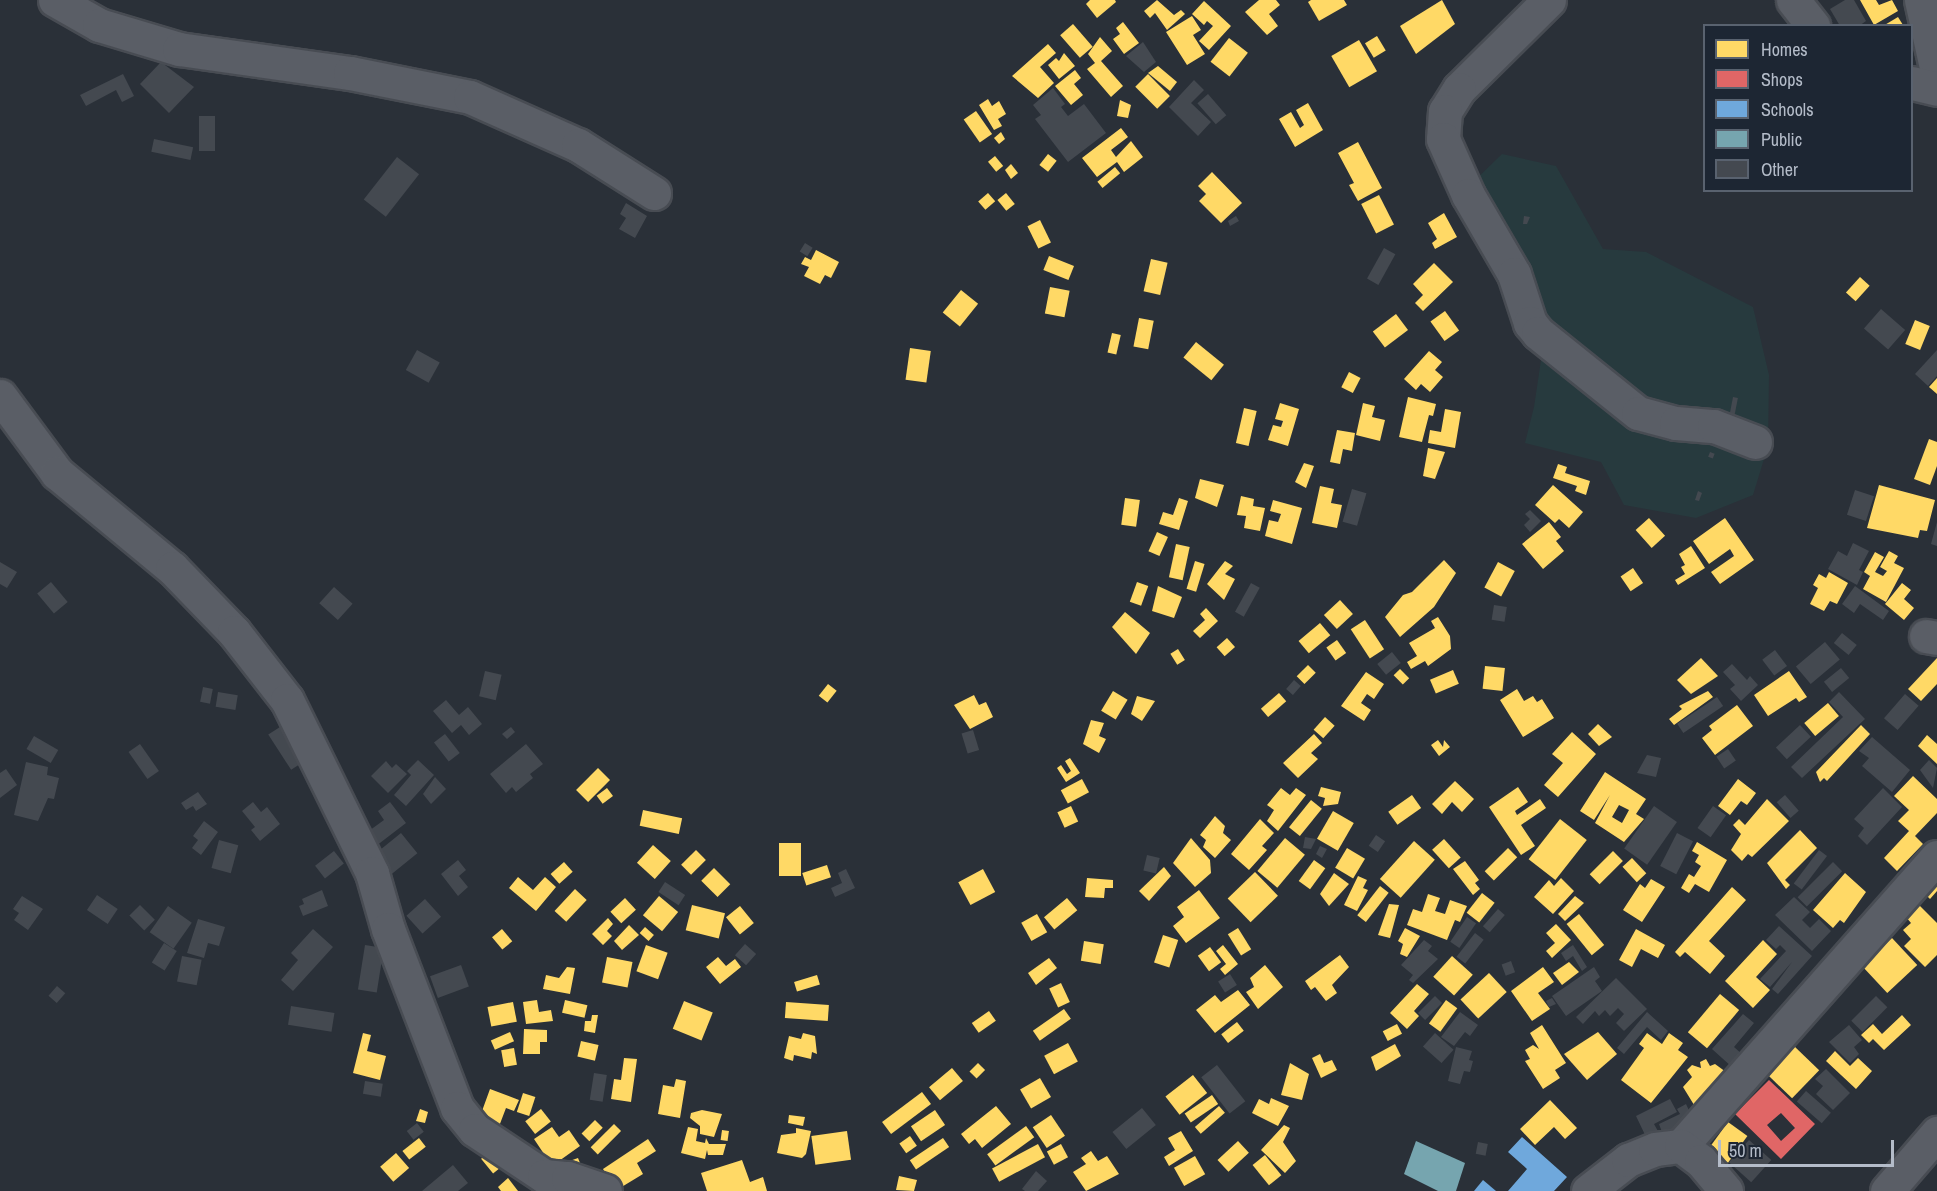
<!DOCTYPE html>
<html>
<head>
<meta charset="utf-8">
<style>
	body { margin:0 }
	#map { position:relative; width:1937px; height:1191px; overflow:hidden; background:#2a3038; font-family:"Archivo Narrow",sans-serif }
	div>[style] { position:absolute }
	.green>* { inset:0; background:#273a3e }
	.homes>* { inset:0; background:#ffd966; transform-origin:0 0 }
	.shops>* { inset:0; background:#e06666 }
	.schools>* { inset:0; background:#6fa8dc }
	.public>* { inset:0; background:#76a5af }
	.building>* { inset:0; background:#444950; transform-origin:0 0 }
	.roads { filter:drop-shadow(2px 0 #484c53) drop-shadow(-2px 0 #484c53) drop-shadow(0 2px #484c53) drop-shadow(0 -2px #484c53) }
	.minor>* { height:33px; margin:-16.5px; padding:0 16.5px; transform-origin:16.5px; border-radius:16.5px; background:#5a5e66 }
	span { translate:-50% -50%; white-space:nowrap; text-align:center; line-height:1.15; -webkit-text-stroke:6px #1d2633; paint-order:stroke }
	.legend { position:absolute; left:1703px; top:24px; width:210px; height:168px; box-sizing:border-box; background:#1d2633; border:2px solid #59626f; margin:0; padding:8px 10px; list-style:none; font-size:18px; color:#b4bcc9 }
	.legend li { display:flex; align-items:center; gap:12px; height:30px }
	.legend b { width:30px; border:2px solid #59626f }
	.scale { position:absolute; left:1718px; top:1140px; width:176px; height:27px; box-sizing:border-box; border:3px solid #b4bcc9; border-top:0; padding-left:8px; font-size:18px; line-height:21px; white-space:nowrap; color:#b4bcc9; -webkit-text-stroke:4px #1d2633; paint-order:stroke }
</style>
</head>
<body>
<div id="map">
	<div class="green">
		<i style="clip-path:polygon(1502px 154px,1556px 166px,1603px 249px,1646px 252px,1753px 307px,1769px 375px,1768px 446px,1753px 495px,1696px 518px,1624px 505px,1601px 462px,1525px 443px,1534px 407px,1544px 340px,1469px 186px)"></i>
	</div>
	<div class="homes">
		<i style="clip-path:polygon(1090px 0,1115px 0,1116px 2px,1097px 18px,1086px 4px)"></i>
		<i style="clip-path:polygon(1157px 0,1174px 15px,1181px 10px,1185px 14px,1167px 30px,1155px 13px,1150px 18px,1144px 11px)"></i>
		<i style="clip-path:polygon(1259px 0,1276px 0,1280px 5px,1269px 14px,1278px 26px,1267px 35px,1245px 12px)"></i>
		<i style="clip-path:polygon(1311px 0,1344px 0,1347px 5px,1319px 21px,1308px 2px)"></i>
		<i style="clip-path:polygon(1442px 0,1455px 24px,1416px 54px,1400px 26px)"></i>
		<i style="clip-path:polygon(1860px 0,1876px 0,1879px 5px,1892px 0,1898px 11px,1874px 25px)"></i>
		<i style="clip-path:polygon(1204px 1px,1231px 26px,1209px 50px,1199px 41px,1213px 26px,1207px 21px,1204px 25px,1192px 14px)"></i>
		<i style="clip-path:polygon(1192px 16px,1201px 30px,1193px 35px,1205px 54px,1187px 65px,1166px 32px)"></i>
		<i style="clip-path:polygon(1898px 17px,1903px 25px,1883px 26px)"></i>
		<i style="clip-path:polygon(1123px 22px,1139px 43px,1124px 54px,1113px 39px,1120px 34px,1116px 28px)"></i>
		<i style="left:1073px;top:24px;width:30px;height:17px;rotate:49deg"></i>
		<i style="left:1377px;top:36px;width:17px;height:14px;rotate:59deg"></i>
		<i style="clip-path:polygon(1100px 37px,1112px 51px,1101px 61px,1123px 86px,1111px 97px,1087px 69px,1095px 63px,1088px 54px)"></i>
		<i style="left:1229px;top:38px;width:24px;height:30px;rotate:38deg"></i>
		<i style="left:1359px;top:40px;width:36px;height:32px;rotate:60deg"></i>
		<i style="clip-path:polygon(1048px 44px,1056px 53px,1040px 67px,1054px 83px,1038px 98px,1012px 76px)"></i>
		<i style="clip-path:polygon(1064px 53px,1075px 66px,1059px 79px,1048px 65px,1056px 58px,1059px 61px)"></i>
		<i style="clip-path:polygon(1158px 66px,1177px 82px,1170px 91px,1148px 73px)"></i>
		<i style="clip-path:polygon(1075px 70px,1081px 78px,1074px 84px,1083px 95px,1071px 105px,1055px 86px)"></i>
		<i style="left:1148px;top:74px;width:31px;height:18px;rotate:45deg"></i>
		<i style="clip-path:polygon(988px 99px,992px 106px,999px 101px,1006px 114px,998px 119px,1002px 126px,994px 130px,979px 105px)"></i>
		<i style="clip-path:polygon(1120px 100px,1131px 105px,1128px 118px,1117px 116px)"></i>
		<i style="clip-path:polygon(1308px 103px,1323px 130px,1295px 147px,1279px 119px,1291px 112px,1300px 128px,1304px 125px,1296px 110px)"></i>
		<i style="left:976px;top:111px;width:28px;height:15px;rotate:55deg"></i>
		<i style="clip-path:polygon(1121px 128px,1128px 137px,1111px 150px,1116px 157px,1131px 141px,1143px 157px,1124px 172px,1117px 162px,1097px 177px,1082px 158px)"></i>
		<i style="clip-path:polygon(1001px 132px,1005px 139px,999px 144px,994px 138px)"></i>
		<i style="clip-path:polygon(1358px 142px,1382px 188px,1358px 201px,1349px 185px,1354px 183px,1338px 153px)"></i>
		<i style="left:1048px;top:154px;width:11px;height:14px;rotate:38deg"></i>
		<i style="left:995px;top:156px;width:13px;height:9px;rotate:51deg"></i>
		<i style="clip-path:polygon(1011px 164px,1018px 173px,1011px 179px,1005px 170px)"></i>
		<i style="left:1115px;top:167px;width:8px;height:23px;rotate:50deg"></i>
		<i style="clip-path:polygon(1212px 172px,1242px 203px,1221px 223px,1199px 201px,1206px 194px,1198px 186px)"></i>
		<i style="left:988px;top:193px;width:11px;height:13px;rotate:49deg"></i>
		<i style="left:1006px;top:193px;width:14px;height:11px;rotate:51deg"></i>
		<i style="left:1379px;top:195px;width:33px;height:20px;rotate:63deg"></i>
		<i style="clip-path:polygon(1444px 213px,1457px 237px,1435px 249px,1432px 243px,1437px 239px,1428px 223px)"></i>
		<i style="left:1040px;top:220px;width:25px;height:14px;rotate:64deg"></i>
		<i style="clip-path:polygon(816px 250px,839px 262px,831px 278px,825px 275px,820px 284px,804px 276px,809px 267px,801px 264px,805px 257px,811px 260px)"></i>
		<i style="left:1049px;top:256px;width:27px;height:15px;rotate:22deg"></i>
		<i style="left:1151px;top:259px;width:17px;height:33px;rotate:13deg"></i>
		<i style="clip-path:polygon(1434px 263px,1453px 282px,1423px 311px,1415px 303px,1423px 295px,1413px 284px)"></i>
		<i style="left:1860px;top:277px;width:13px;height:21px;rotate:42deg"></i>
		<i style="left:1050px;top:287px;width:20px;height:27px;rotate:11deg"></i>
		<i style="left:961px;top:290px;width:22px;height:29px;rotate:39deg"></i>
		<i style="left:1445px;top:311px;width:24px;height:18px;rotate:54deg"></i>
		<i style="left:1396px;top:314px;width:20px;height:29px;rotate:53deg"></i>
		<i style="left:1139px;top:318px;width:15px;height:29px;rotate:11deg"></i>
		<i style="left:1915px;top:320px;width:16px;height:26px;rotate:22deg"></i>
		<i style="left:1112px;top:333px;width:9px;height:20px;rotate:13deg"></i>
		<i style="left:1196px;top:342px;width:36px;height:20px;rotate:39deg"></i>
		<i style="left:910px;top:348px;width:21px;height:32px;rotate:8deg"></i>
		<i style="clip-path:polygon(1429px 351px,1442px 362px,1435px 370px,1443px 377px,1430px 392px,1421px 384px,1416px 390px,1404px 379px)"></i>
		<i style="left:1349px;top:372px;width:13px;height:17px;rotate:27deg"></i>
		<i style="clip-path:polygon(1937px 378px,1937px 394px,1929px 387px)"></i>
		<i style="clip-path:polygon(1408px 397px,1436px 404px,1433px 416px,1429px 415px,1422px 442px,1399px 437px)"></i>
		<i style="clip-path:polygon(1280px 403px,1299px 409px,1288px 446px,1268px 440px,1273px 425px,1281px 427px,1283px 421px,1275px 419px)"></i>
		<i style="clip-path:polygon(1363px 403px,1375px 406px,1372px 417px,1385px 420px,1380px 441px,1356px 435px)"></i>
		<i style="left:1244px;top:408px;width:13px;height:36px;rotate:13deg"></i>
		<i style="clip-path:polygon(1445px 409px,1461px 412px,1455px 448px,1428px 443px,1430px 430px,1441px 432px)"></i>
		<i style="clip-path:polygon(1337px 430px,1355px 433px,1352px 451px,1343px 449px,1340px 464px,1330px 462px)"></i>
		<i style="clip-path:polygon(1929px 439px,1937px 442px,1937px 466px,1930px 485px,1914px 479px)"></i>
		<i style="clip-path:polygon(1428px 448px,1445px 452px,1435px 479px,1423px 476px)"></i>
		<i style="clip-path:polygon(1304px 463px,1314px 466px,1306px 488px,1295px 482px)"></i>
		<i style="clip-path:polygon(1558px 464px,1567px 467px,1565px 473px,1590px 481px,1586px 495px,1575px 491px,1577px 486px,1553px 478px)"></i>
		<i style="clip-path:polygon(1200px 479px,1224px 485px,1217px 507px,1195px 498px)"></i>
		<i style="clip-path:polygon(1553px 485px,1583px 512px,1569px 528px,1559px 519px,1555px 523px,1535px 505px)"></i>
		<i style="clip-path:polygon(1879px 485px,1935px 500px,1927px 531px,1920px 530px,1918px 538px,1867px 528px)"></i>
		<i style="clip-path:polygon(1320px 486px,1334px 489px,1331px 503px,1342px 505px,1337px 528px,1312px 523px)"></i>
		<i style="clip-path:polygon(1241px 496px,1254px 499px,1253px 506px,1265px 508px,1260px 531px,1244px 528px,1246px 516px,1237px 515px)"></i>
		<i style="left:1125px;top:498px;width:15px;height:27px;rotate:8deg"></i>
		<i style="clip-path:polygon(1179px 498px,1188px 501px,1179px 530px,1159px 524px,1163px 512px,1173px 515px)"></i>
		<i style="clip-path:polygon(1273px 500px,1302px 508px,1292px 544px,1265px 536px,1269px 520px,1278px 522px,1281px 514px,1270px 511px)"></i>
		<i style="left:1649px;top:518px;width:24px;height:18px;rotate:48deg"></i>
		<i style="clip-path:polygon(1725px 518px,1754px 560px,1720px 584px,1711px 572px,1734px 556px,1730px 549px,1709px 564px,1693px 541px)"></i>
		<i style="clip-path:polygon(1549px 522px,1561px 537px,1556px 541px,1564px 551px,1543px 569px,1522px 544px)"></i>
		<i style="left:1157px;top:532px;width:12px;height:21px;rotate:24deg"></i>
		<i style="left:1176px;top:544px;width:14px;height:34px;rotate:12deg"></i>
		<i style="clip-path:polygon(1691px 546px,1705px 568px,1678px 585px,1675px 580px,1685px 574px,1681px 567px,1685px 565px,1679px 554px)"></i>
		<i style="clip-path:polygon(1889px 551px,1898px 556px,1894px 563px,1904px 568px,1886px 602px,1863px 589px,1870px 576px,1864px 572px,1875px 552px,1884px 557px,1875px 572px,1883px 576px,1887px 571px,1880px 567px)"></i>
		<i style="clip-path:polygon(1444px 560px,1456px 573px,1434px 607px,1400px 637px,1385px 617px,1403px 595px,1412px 592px)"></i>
		<i style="left:1195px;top:561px;width:10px;height:29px;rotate:17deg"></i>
		<i style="clip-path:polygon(1225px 561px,1233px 566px,1225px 574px,1235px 579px,1224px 600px,1207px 584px)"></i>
		<i style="left:1498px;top:562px;width:19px;height:29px;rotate:28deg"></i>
		<i style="left:1633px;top:568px;width:18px;height:15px;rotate:56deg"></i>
		<i style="clip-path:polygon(1829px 572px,1848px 583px,1837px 604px,1830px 601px,1824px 611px,1810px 604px,1818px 588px,1813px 585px,1819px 574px,1826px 578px)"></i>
		<i style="left:1137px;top:582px;width:12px;height:21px;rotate:20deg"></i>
		<i style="clip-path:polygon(1902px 583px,1911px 590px,1904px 599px,1914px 608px,1904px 620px,1885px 604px)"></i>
		<i style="clip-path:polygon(1158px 586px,1182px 597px,1174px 618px,1152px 611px)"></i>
		<i style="left:1340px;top:600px;width:19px;height:22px;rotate:47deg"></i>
		<i style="clip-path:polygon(1206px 608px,1218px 621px,1200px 638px,1193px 631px,1205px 620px,1200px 614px)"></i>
		<i style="clip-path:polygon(1125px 612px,1150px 633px,1136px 654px,1112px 627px)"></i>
		<i style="clip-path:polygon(1438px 617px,1450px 636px,1451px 649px,1428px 666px,1425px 661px,1411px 669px,1407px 662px,1417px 656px,1409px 643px,1435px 628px,1431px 621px)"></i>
		<i style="left:1365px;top:620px;width:35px;height:17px;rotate:57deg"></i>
		<i style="left:1320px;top:623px;width:16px;height:28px;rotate:50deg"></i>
		<i style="left:1227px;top:638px;width:12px;height:14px;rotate:48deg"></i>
		<i style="left:1337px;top:640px;width:16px;height:13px;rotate:55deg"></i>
		<i style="left:1178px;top:649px;width:13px;height:9px;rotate:58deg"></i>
		<i style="clip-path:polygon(1701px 658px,1718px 676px,1691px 694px,1677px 680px)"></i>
		<i style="clip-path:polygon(1937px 658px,1937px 684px,1921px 701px,1908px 689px)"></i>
		<i style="left:1308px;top:665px;width:11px;height:16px;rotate:45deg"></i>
		<i style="left:1485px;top:666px;width:20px;height:23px;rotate:6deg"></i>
		<i style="left:1400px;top:669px;width:13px;height:9px;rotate:45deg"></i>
		<i style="left:1453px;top:670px;width:15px;height:25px;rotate:67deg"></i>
		<i style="clip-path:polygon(1789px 671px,1807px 697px,1799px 702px,1796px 698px,1768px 716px,1754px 695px)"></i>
		<i style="clip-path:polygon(1366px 672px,1384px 684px,1374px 699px,1367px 694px,1361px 703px,1371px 710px,1364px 721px,1341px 706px)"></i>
		<i style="left:828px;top:684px;width:11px;height:15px;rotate:38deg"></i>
		<i style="clip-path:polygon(1517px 689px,1524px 701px,1533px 696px,1537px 702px,1542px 699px,1554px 718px,1523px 737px,1500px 700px)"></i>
		<i style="left:1113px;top:691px;width:17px;height:23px;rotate:31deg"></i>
		<i style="clip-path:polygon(1708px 691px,1713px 697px,1674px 725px,1669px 719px,1682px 709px,1679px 706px)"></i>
		<i style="left:1279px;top:693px;width:11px;height:24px;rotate:49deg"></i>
		<i style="clip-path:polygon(974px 695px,979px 705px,986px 702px,993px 717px,970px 729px,954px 705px)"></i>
		<i style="clip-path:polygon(1137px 696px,1155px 701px,1142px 721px,1131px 714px)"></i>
		<i style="left:1828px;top:703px;width:17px;height:31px;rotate:50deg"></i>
		<i style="clip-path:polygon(1737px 705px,1753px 726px,1715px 755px,1702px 738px,1712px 730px,1709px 726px)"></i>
		<i style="left:1325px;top:717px;width:13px;height:17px;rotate:42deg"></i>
		<i style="clip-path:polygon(1091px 720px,1104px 723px,1099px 736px,1106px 739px,1099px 753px,1083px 744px)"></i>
		<i style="clip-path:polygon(1598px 724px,1612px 737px,1599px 746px,1588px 734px)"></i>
		<i style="clip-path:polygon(1861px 725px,1870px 734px,1827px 781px,1824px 778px,1820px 782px,1816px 772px)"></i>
		<i style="clip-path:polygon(1572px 732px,1596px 754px,1558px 797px,1544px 785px,1563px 763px,1552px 754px)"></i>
		<i style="clip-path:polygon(1314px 734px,1322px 743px,1311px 753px,1318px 759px,1298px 778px,1283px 763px)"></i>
		<i style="clip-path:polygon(1927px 735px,1937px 744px,1937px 764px,1918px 746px)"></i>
		<i style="clip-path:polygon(1438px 740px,1443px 747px,1444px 740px,1450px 747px,1439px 756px,1431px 745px)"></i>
		<i style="clip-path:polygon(1070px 758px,1080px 773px,1066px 782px,1057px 768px,1061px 765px,1067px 774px,1071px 771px,1065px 761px)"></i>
		<i style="left:598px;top:768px;width:17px;height:31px;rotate:45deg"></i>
		<i style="clip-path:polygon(evenodd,1605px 772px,1646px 799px,1636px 814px,1644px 819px,1624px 842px,1595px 823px,1610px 795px,1594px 820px,1580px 811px,1605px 772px,1619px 805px,1629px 810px,1622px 823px,1612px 817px,1619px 805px)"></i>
		<i style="clip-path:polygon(1913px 776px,1937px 799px,1937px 813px,1915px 836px,1923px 844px,1897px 871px,1884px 858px,1909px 831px,1898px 821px,1909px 810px,1894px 796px)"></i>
		<i style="left:1082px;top:779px;width:15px;height:24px;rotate:62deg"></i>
		<i style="clip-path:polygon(1738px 779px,1756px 793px,1747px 805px,1741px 801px,1730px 815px,1718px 806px)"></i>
		<i style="clip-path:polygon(1455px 781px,1474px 799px,1462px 812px,1452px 802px,1442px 814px,1432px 804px)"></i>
		<i style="clip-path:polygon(1321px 787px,1341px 792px,1338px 804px,1323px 806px,1325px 798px,1318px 796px)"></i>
		<i style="clip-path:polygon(1518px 787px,1528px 802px,1515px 811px,1517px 815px,1540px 799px,1546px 808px,1521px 825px,1535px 846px,1521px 855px,1489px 807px)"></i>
		<i style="left:607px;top:788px;width:10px;height:13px;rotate:53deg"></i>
		<i style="clip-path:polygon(1281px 788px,1290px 795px,1296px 788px,1306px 795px,1278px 831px,1267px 821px,1274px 810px,1267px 805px)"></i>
		<i style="left:1412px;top:795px;width:16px;height:29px;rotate:55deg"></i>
		<i style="clip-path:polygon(1767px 799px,1789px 821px,1752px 857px,1748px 854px,1742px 861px,1731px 850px,1741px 834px,1733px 825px,1739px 819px,1745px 825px)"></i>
		<i style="left:1311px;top:800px;width:14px;height:35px;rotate:39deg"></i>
		<i style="left:1071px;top:806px;width:17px;height:15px;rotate:65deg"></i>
		<i style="left:643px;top:810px;width:40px;height:16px;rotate:12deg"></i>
		<i style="left:1333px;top:811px;width:24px;height:32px;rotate:30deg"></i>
		<i style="clip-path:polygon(1215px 816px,1225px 826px,1223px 833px,1231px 840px,1215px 858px,1203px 847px,1206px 840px,1200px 835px)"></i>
		<i style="clip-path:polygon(1260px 819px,1274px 833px,1262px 846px,1267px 850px,1249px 870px,1231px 854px)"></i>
		<i style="left:1560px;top:819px;width:34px;height:51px;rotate:38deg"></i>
		<i style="clip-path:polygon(1800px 830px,1817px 848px,1785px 880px,1790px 885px,1786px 889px,1767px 863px)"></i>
		<i style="clip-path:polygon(1191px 838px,1210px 860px,1211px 873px,1195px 887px,1173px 863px)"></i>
		<i style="left:1285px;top:838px;width:26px;height:43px;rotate:40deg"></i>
		<i style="left:1444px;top:839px;width:25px;height:16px;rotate:48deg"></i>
		<i style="left:1414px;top:841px;width:28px;height:51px;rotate:42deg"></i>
		<i style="clip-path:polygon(1697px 842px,1727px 860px,1709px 892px,1695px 884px,1689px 893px,1681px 888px,1689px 874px,1694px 877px,1701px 866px,1695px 862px,1699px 855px,1692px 851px)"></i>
		<i style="left:779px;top:843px;width:22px;height:33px"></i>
		<i style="left:653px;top:845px;width:24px;height:24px;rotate:42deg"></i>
		<i style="left:1347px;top:848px;width:21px;height:23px;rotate:31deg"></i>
		<i style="left:1508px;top:848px;width:13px;height:33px;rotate:45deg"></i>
		<i style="left:696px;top:850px;width:14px;height:21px;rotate:45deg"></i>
		<i style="left:1613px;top:851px;width:14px;height:33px;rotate:45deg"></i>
		<i style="left:1632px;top:858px;width:21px;height:13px;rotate:47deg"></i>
		<i style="left:1314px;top:860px;width:14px;height:26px;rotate:36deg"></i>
		<i style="clip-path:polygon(1465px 861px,1479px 880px,1475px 883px,1480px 889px,1473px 895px,1453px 869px)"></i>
		<i style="left:564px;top:862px;width:13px;height:18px;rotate:48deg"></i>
		<i style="left:827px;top:865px;width:13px;height:26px;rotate:72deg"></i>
		<i style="clip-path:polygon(1164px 867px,1171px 876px,1149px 901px,1139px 891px)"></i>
		<i style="left:714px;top:868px;width:23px;height:18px;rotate:45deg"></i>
		<i style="left:983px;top:869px;width:26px;height:28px;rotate:62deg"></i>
		<i style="left:1255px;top:872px;width:33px;height:38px;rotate:46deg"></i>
		<i style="clip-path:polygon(1334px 873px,1349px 884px,1329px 906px,1320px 894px)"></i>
		<i style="clip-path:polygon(1845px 873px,1866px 892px,1844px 923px,1840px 920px,1833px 928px,1813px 910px)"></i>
		<i style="clip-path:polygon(1358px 876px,1367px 880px,1363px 888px,1368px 890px,1357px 911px,1344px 905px)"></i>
		<i style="clip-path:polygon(518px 877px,533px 890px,545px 877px,556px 887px,536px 911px,509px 888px)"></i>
		<i style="clip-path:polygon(1087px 878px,1113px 880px,1113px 888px,1105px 888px,1104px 898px,1085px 897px)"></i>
		<i style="clip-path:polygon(1561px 878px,1574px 891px,1553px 914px,1534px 897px,1549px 880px,1554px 886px)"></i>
		<i style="clip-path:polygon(1651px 879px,1665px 887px,1642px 922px,1623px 910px,1640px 884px,1645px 888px)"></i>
		<i style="clip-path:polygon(1937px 885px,1937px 891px,1930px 899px,1927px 896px)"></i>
		<i style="left:1380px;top:886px;width:11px;height:37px;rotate:38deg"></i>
		<i style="clip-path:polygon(1732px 887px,1746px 900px,1709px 941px,1725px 956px,1710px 974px,1685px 952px,1680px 957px,1675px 952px)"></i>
		<i style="left:575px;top:889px;width:16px;height:30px;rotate:43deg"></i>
		<i style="clip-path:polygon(1199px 890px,1220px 918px,1186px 943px,1173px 926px,1184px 917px,1177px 907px)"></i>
		<i style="left:1482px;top:893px;width:16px;height:25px;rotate:38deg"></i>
		<i style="clip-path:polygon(1428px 894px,1440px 898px,1435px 911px,1445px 914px,1450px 900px,1467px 906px,1460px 922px,1455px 920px,1447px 940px,1407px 925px,1413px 909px,1422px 912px)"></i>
		<i style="left:659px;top:896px;width:25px;height:25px;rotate:40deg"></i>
		<i style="clip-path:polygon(1575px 896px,1584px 903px,1565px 921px,1558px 914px)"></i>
		<i style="left:625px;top:898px;width:16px;height:20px;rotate:47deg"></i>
		<i style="left:1067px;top:898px;width:16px;height:30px;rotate:50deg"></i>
		<i style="clip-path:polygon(1389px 904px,1399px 905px,1390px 938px,1378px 935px)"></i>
		<i style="left:692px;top:905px;width:34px;height:26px;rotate:14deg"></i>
		<i style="clip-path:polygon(1919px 905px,1937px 923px,1937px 955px,1925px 967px,1904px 946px,1911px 939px,1903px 930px,1911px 923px,1906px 917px)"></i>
		<i style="left:740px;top:906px;width:22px;height:18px;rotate:51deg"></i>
		<i style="left:1037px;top:914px;width:21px;height:18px;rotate:61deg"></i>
		<i style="left:1579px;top:914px;width:40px;height:16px;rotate:51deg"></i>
		<i style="clip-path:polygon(608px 918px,613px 924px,607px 931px,612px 936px,603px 945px,592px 934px)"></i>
		<i style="clip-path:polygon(1556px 924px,1571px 940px,1552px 958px,1546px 951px,1555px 943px,1546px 933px)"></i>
		<i style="clip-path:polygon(629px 925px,639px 935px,622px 950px,614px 941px)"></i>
		<i style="left:645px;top:927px;width:12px;height:8px;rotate:42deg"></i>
		<i style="left:1238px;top:928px;width:25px;height:12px;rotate:58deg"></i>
		<i style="clip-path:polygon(1405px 928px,1420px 936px,1407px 957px,1400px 954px,1403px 944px,1398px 941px)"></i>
		<i style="left:502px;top:929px;width:16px;height:13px;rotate:50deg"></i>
		<i style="clip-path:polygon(1636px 929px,1665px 945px,1658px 958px,1641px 949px,1632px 967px,1619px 960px)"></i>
		<i style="left:1163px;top:935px;width:16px;height:29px;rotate:18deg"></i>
		<i style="left:1892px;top:938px;width:37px;height:41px;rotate:47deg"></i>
		<i style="clip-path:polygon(1763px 940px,1777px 954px,1756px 977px,1770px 990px,1753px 1008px,1725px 981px)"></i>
		<i style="left:1084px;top:941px;width:20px;height:20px;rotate:9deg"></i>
		<i style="left:646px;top:945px;width:23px;height:28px;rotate:20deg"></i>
		<i style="clip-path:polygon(1223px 945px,1238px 964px,1225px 975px,1220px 969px,1226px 964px,1216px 951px)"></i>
		<i style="left:1210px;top:947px;width:19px;height:15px;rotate:54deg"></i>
		<i style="clip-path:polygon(1340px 955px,1349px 967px,1332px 985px,1337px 993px,1326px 1001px,1315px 987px,1311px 990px,1305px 981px)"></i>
		<i style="left:1452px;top:956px;width:28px;height:28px;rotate:42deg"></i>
		<i style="left:607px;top:957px;width:26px;height:26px;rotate:11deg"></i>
		<i style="clip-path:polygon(718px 957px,726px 966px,735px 959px,741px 967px,720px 984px,706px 967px)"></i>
		<i style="clip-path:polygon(1049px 958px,1057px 968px,1036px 985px,1028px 973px)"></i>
		<i style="clip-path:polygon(1569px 962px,1579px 972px,1562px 985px,1553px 973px)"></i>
		<i style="clip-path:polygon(1265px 965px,1283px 987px,1258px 1009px,1246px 992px,1254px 987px,1250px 978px)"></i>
		<i style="clip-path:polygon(567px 967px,575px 968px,570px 994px,543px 989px,546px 975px,559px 978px)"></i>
		<i style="clip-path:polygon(1543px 967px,1554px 982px,1538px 993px,1550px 1009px,1532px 1021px,1511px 991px)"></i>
		<i style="left:1489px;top:973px;width:26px;height:39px;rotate:47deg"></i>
		<i style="left:817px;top:975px;width:10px;height:24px;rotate:73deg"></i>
		<i style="left:1061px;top:983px;width:21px;height:13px;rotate:65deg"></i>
		<i style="clip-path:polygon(1417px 984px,1429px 994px,1414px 1011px,1419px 1016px,1407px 1029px,1390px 1013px)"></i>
		<i style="clip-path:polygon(1238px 990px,1250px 1005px,1215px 1033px,1196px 1010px,1215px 995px,1221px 1002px)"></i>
		<i style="left:1720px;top:994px;width:25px;height:50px;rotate:40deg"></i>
		<i style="clip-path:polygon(537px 1000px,539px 1012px,551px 1010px,553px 1021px,526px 1024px,523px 1002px)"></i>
		<i style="left:565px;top:1000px;width:23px;height:13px;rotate:13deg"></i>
		<i style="left:1446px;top:1000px;width:14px;height:29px;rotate:36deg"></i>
		<i style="left:684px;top:1001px;width:31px;height:30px;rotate:22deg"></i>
		<i style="left:513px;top:1002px;width:20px;height:26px;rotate:79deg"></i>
		<i style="left:786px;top:1002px;width:43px;height:16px;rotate:4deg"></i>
		<i style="left:1064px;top:1009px;width:12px;height:38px;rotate:55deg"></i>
		<i style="left:989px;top:1011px;width:12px;height:21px;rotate:55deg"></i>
		<i style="clip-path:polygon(592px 1015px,598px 1015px,595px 1033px,584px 1031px,585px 1021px,591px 1021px)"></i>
		<i style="clip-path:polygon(1902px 1015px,1911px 1025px,1884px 1050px,1873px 1039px,1869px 1043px,1861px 1035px,1873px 1024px,1882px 1034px)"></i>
		<i style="left:1237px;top:1022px;width:11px;height:20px;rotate:52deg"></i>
		<i style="left:1397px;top:1024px;width:11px;height:16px;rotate:63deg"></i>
		<i style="clip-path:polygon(1542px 1025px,1566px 1063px,1555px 1070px,1560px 1078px,1543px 1089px,1525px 1061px,1530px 1059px,1525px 1050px,1533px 1045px,1539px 1049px,1530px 1033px)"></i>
		<i style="clip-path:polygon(524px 1029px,547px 1030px,547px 1042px,540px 1042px,540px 1054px,523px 1054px)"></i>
		<i style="left:510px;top:1032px;width:10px;height:21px;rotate:66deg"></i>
		<i style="clip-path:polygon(1598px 1032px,1617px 1054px,1587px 1080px,1564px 1054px)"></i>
		<i style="clip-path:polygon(363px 1033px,371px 1035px,367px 1051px,386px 1056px,380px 1080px,353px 1073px)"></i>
		<i style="clip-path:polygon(803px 1033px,815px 1036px,817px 1054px,812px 1052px,811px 1059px,794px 1055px,793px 1061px,784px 1058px,789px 1036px,801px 1039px)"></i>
		<i style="clip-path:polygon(1647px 1033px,1662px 1044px,1669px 1033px,1683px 1043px,1678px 1050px,1688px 1057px,1651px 1103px,1621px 1080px,1644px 1048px,1639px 1044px)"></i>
		<i style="left:581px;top:1041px;width:18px;height:16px;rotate:13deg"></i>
		<i style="left:1068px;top:1043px;width:21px;height:27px;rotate:62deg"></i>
		<i style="clip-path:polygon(1395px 1044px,1401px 1056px,1376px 1071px,1371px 1057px)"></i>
		<i style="left:1794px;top:1046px;width:35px;height:39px;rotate:44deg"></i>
		<i style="left:514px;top:1048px;width:17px;height:13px;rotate:80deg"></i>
		<i style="clip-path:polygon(1835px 1051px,1850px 1066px,1858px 1058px,1872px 1071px,1856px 1089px,1826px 1061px)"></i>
		<i style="clip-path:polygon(1320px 1054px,1324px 1063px,1332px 1060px,1337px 1070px,1321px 1078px,1312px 1058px)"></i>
		<i style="clip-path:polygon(624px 1058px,637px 1059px,631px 1102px,611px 1099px,614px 1079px,621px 1080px)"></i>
		<i style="clip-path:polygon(1706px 1059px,1710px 1066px,1715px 1064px,1726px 1072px,1699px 1113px,1683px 1087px,1692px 1077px,1687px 1070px,1692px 1065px,1701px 1068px,1700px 1062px)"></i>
		<i style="left:978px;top:1063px;width:10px;height:12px;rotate:45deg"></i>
		<i style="clip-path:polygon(1290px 1063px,1309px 1074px,1302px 1100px,1281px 1095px)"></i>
		<i style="left:952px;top:1068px;width:17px;height:30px;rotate:50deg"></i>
		<i style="left:1193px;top:1075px;width:23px;height:35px;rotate:52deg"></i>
		<i style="left:1040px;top:1078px;width:22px;height:23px;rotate:60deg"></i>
		<i style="clip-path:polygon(676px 1079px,686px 1081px,680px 1118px,658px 1114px,663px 1085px,674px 1087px)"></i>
		<i style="clip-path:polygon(490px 1089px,519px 1100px,514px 1111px,506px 1108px,498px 1129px,478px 1122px)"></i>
		<i style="left:922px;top:1092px;width:15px;height:50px;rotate:53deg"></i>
		<i style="left:523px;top:1093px;width:13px;height:20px;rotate:18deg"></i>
		<i style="left:1212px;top:1095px;width:11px;height:33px;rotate:56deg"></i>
		<i style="clip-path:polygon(1271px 1098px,1289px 1106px,1278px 1126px,1252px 1113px,1259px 1099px,1269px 1104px)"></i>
		<i style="clip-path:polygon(1550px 1100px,1577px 1128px,1565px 1139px,1554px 1127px,1535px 1145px,1520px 1129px)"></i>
		<i style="clip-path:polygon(996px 1106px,1011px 1124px,982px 1148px,975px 1139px,969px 1144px,961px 1134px)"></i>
		<i style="left:1219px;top:1106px;width:9px;height:32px;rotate:49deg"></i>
		<i style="clip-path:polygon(420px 1109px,428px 1112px,425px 1123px,416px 1121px)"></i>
		<i style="left:541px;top:1109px;width:16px;height:20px;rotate:52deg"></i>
		<i style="clip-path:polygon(702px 1110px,722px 1114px,714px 1137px,700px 1134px,700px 1126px,690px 1118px,691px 1113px)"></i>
		<i style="left:935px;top:1110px;width:18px;height:29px;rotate:56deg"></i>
		<i style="clip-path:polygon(789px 1115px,805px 1117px,803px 1126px,788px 1123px)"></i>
		<i style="left:1051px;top:1115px;width:25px;height:22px;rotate:56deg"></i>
		<i style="left:595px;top:1120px;width:11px;height:19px;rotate:45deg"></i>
		<i style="left:1728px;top:1122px;width:24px;height:33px;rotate:36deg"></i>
		<i style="left:614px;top:1124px;width:10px;height:33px;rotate:45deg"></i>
		<i style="clip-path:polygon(1284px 1125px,1290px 1128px,1283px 1142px,1296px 1161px,1285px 1173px,1261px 1150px)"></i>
		<i style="left:1026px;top:1126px;width:14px;height:48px;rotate:54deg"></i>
		<i style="clip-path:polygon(552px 1127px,559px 1137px,569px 1130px,580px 1146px,552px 1166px,534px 1139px)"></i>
		<i style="clip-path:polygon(688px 1127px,698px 1129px,696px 1141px,705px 1143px,706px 1138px,709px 1144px,726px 1144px,723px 1155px,708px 1155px,707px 1150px,705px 1159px,681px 1153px)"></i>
		<i style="clip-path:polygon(796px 1128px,811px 1131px,806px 1154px,802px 1158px,777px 1153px,781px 1135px,796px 1133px)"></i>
		<i style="left:722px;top:1130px;width:7px;height:10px;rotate:8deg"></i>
		<i style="left:847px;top:1131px;width:29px;height:36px;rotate:82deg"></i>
		<i style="clip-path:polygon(1181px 1131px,1193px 1151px,1169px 1166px,1164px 1157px,1175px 1150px,1168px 1138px)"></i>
		<i style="left:910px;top:1136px;width:12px;height:13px;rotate:55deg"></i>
		<i style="left:419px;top:1138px;width:11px;height:21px;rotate:52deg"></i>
		<i style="left:943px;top:1138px;width:11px;height:40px;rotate:56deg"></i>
		<i style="clip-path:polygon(648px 1139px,656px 1151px,637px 1163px,643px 1174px,615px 1191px,603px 1169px)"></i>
		<i style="left:1238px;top:1141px;width:16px;height:28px;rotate:47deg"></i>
		<i style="left:1038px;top:1144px;width:15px;height:52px;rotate:62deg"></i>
		<i style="left:1061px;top:1144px;width:15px;height:16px;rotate:62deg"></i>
		<i style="left:492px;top:1150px;width:19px;height:14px;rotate:51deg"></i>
		<i style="clip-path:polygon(1091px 1151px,1098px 1161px,1107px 1156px,1119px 1174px,1086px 1191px,1073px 1172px,1086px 1164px,1081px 1158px)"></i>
		<i style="left:396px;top:1153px;width:20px;height:21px;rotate:49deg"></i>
		<i style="left:1265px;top:1155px;width:26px;height:16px;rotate:51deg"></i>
		<i style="left:1195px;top:1156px;width:21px;height:24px;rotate:61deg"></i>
		<i style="clip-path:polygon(578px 1158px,582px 1168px,564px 1163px)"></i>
		<i style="clip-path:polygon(742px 1160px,750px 1182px,763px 1177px,767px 1191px,707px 1191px,701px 1173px)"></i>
		<i style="clip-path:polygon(899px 1176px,917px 1180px,914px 1191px,896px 1190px)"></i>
		<i style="clip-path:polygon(508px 1178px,518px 1191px,501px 1191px,498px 1187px)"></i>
	</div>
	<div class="shops">
		<i style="clip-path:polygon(evenodd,1769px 1080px,1815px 1124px,1781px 1159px,1735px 1114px,1769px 1080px,1781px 1113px,1795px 1128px,1781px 1141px,1767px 1125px,1781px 1113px)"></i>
	</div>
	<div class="schools">
		<i style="clip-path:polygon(1522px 1137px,1567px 1177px,1554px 1191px,1508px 1191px,1527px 1169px,1508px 1152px)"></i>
		<i style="clip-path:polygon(1483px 1180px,1496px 1191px,1474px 1191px)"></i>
	</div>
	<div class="public">
		<i style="clip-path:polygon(1416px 1141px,1465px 1163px,1456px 1191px,1438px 1191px,1404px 1174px)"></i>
	</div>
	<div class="building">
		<i style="clip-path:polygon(1845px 0,1854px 0,1866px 21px,1859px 26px,1840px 26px,1830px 9px)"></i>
		<i style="clip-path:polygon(1143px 42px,1156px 62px,1144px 72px,1126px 56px)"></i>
		<i style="clip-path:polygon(161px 62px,194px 87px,169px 113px,140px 84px)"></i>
		<i style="clip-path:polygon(123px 74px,134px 96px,122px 102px,116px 90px,86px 106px,80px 95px)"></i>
		<i style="clip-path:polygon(1194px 80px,1204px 90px,1191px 103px,1211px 122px,1198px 136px,1169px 107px)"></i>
		<i style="clip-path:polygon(1053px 88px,1065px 104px,1061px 107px,1068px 116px,1084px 104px,1106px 133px,1068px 162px,1035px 119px,1041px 115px,1033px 105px)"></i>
		<i style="left:1208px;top:94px;width:28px;height:14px;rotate:49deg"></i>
		<i style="left:199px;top:116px;width:16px;height:35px"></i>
		<i style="left:154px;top:139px;width:40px;height:13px;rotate:12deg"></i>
		<i style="left:397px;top:157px;width:28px;height:54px;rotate:38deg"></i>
		<i style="clip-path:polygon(626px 203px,647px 216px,635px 238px,619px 229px,626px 218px,620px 214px)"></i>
		<i style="clip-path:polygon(1236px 216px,1239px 221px,1230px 226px,1228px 221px)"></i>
		<i style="clip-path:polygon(1524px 216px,1530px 217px,1527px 224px,1523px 224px)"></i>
		<i style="left:805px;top:243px;width:9px;height:10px;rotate:32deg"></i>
		<i style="left:1384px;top:248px;width:13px;height:35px;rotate:29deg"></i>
		<i style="left:1881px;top:309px;width:32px;height:26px;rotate:41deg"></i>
		<i style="left:417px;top:350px;width:26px;height:23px;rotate:29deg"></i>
		<i style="clip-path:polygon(1937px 350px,1937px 376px,1928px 386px,1915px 374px)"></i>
		<i style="left:1733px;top:397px;width:5px;height:20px;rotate:11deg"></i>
		<i style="left:1710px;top:452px;width:5px;height:5px;rotate:22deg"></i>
		<i style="left:1352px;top:489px;width:15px;height:34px;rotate:16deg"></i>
		<i style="left:1855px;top:490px;width:20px;height:26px;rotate:18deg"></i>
		<i style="clip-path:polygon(1698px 491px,1702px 493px,1699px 501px,1695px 500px)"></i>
		<i style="clip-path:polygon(1530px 510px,1541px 521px,1530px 532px,1524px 525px,1530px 519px,1525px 514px)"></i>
		<i style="clip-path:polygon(1937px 522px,1937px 546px,1931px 544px)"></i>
		<i style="clip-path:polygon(1853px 543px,1869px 551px,1859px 570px,1863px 572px,1857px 585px,1828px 569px,1838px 551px,1847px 556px)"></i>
		<i style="clip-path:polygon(0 562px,17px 572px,7px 588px,0 584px)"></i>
		<i style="left:51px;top:582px;width:26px;height:18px;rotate:50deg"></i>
		<i style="left:1251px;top:583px;width:10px;height:33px;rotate:29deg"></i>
		<i style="clip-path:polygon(1855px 586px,1889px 611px,1883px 620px,1860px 604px,1854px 613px,1842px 604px)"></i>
		<i style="left:334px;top:587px;width:25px;height:22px;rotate:42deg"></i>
		<i style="left:1494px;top:605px;width:13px;height:15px;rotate:9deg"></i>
		<i style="left:1842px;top:633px;width:19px;height:13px;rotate:39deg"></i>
		<i style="left:1825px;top:642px;width:23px;height:38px;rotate:50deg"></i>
		<i style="left:1775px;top:650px;width:20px;height:16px;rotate:53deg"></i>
		<i style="left:1392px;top:652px;width:14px;height:19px;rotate:51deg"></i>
		<i style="clip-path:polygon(1732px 664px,1747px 680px,1750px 676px,1758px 685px,1741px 701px,1730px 689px,1735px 685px,1723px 672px)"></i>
		<i style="left:1841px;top:668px;width:13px;height:22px;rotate:51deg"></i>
		<i style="left:485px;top:671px;width:17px;height:26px;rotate:13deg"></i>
		<i style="left:1294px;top:680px;width:9px;height:12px;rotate:41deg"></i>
		<i style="left:203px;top:687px;width:10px;height:15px;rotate:11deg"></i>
		<i style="left:218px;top:692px;width:20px;height:15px;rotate:9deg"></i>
		<i style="clip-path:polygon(1839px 692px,1865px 719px,1802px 778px,1791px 767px,1843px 717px,1829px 702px)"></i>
		<i style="left:1905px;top:694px;width:18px;height:32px;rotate:41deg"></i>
		<i style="left:1717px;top:697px;width:11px;height:48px;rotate:56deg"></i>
		<i style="clip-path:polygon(446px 700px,459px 715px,468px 707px,482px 724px,469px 735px,461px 725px,452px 733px,433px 711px)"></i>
		<i style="left:1800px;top:725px;width:16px;height:33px;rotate:47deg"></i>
		<i style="left:280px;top:727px;width:42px;height:14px;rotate:57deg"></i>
		<i style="clip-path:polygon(511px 727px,515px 732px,507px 739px,502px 734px)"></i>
		<i style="left:973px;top:730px;width:21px;height:12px;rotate:73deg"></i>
		<i style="left:445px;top:734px;width:24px;height:14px;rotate:52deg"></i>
		<i style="left:34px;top:736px;width:28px;height:15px;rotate:30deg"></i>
		<i style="clip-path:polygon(1872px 737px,1910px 770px,1892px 792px,1862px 766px,1869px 758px,1859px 751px)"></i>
		<i style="left:140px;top:744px;width:33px;height:14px;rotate:55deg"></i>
		<i style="clip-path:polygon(526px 744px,543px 764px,530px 774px,533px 778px,516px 792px,512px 787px,506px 793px,490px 774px)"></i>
		<i style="left:1728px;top:749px;width:14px;height:14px;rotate:56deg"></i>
		<i style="clip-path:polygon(1647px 755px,1661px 758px,1656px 777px,1637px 773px)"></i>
		<i style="clip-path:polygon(418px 760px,434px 775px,406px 806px,394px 795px,411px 775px,407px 771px)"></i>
		<i style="clip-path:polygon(1929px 760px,1937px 768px,1933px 788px,1920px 770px)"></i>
		<i style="clip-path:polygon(386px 761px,392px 768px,396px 764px,407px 774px,388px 793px,371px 776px)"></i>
		<i style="clip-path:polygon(26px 762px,48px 767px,47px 775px,59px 778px,54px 799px,48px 798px,38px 821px,14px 815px)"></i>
		<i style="clip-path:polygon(6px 769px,17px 785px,0 798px,0 773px)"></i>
		<i style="clip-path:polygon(435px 777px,446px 789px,431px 804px,423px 794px)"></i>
		<i style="clip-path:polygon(1883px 788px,1902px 807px,1867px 845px,1858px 836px,1864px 828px,1854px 819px)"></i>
		<i style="clip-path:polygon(198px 792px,207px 804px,196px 811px,193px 806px,186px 810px,181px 803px)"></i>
		<i style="left:1785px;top:795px;width:21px;height:11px;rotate:49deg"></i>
		<i style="clip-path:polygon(253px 802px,261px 812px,267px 807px,280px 824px,260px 841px,251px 830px,255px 827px,242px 811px)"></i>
		<i style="clip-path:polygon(390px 802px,406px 823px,376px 846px,366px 833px,384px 820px,378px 811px)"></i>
		<i style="left:1654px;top:806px;width:28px;height:52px;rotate:35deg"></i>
		<i style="left:1713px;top:806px;width:16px;height:27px;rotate:35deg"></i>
		<i style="clip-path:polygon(204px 821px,218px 832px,201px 855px,192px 848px,198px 840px,193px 836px)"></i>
		<i style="left:401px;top:833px;width:26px;height:33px;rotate:51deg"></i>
		<i style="left:1677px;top:833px;width:18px;height:37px;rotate:27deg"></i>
		<i style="left:1376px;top:835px;width:11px;height:13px;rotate:34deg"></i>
		<i style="clip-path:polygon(1305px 837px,1316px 839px,1311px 849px,1303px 848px)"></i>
		<i style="left:219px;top:840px;width:20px;height:29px;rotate:15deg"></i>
		<i style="clip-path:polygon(1320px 846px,1327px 849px,1322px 858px,1316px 854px)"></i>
		<i style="left:1819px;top:850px;width:10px;height:42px;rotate:37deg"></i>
		<i style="left:334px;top:851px;width:16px;height:24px;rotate:52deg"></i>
		<i style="left:1147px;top:855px;width:13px;height:16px;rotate:13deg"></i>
		<i style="clip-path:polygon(458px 860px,466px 870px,459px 876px,468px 887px,458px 896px,441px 874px)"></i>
		<i style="left:1833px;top:862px;width:13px;height:50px;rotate:45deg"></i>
		<i style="clip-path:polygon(846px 869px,855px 888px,835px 897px,831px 888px,842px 883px,838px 873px)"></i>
		<i style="left:665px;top:882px;width:24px;height:12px;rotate:33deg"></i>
		<i style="clip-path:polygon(322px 890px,328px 906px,303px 916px,299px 906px,304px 904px,302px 899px)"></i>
		<i style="left:97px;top:895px;width:25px;height:18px;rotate:34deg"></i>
		<i style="clip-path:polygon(22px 896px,43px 909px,28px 930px,14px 920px,19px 913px,13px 909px)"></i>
		<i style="clip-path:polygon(1794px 897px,1810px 912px,1802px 920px,1810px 928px,1819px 919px,1831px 931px,1812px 951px,1775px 915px)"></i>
		<i style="left:425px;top:899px;width:24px;height:25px;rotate:48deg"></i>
		<i style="left:140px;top:905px;width:21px;height:15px;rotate:45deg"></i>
		<i style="left:168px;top:906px;width:29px;height:32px;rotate:35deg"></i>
		<i style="left:1498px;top:909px;width:9px;height:23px;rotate:41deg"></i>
		<i style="left:1467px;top:917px;width:11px;height:30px;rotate:34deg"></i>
		<i style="clip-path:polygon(198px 919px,225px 927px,219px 946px,208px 943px,204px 958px,187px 953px)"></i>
		<i style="clip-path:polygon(1779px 926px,1812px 956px,1778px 994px,1772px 989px,1792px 962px,1770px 987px,1760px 979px,1786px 951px,1780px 945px,1776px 949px,1766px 940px)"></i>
		<i style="clip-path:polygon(313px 929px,333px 947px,293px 991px,281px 980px,298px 960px,291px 953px)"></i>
		<i style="left:1475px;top:933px;width:11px;height:30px;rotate:38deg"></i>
		<i style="clip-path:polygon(1424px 940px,1432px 946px,1428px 951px,1438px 959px,1413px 983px,1409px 980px,1413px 975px,1401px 965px)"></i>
		<i style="left:164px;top:943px;width:15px;height:23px;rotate:32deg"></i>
		<i style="left:745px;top:944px;width:15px;height:15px;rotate:42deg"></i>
		<i style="left:365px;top:945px;width:19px;height:45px;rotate:9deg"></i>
		<i style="clip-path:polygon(1573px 945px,1587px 967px,1582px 971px,1573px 956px,1566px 961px,1561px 953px)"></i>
		<i style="left:182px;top:956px;width:20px;height:26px;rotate:11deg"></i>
		<i style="left:1511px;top:961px;width:12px;height:10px;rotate:70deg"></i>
		<i style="left:461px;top:965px;width:23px;height:33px;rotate:70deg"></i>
		<i style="clip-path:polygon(1594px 967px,1600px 977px,1595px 981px,1602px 991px,1566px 1016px,1552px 996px)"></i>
		<i style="left:1230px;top:974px;width:13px;height:14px;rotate:58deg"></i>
		<i style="clip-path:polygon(1616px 978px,1647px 1009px,1624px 1031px,1616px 1023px,1624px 1014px,1618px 1008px,1610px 1016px,1605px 1010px,1599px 1016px,1595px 1011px,1583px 1024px,1576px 1017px)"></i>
		<i style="left:57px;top:986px;width:11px;height:13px;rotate:41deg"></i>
		<i style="left:1435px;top:996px;width:10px;height:24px;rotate:45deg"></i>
		<i style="left:1876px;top:996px;width:16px;height:35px;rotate:45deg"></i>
		<i style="clip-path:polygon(1552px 998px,1556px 1004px,1549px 1007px,1546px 1001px)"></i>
		<i style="left:291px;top:1006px;width:44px;height:19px;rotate:9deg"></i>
		<i style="clip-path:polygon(1460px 1012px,1478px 1025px,1470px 1036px,1465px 1032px,1454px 1046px,1441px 1037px)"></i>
		<i style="clip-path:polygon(1647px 1012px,1668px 1031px,1661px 1040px,1647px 1027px,1624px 1054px,1617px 1048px)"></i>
		<i style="clip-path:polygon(1743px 1014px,1754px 1023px,1734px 1047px,1743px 1055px,1732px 1067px,1712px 1049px)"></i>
		<i style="clip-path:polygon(1849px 1025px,1862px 1040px,1854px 1047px,1859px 1054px,1850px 1063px,1829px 1042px)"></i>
		<i style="left:1435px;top:1033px;width:25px;height:18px;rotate:42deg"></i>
		<i style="clip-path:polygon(1456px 1047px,1472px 1051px,1469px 1060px,1473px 1061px,1470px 1072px,1464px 1071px,1460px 1084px,1448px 1081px)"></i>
		<i style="left:1217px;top:1065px;width:46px;height:20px;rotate:52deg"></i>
		<i style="clip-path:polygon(1826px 1069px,1850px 1093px,1833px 1110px,1816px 1094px,1823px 1086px,1815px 1079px)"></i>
		<i style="left:594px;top:1073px;width:13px;height:27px;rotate:9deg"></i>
		<i style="left:365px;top:1081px;width:18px;height:13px;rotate:9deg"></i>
		<i style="left:1806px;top:1091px;width:33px;height:14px;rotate:41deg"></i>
		<i style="clip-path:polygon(1670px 1099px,1677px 1112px,1654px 1124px,1659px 1133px,1647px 1139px,1636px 1116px)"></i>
		<i style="clip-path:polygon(1686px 1104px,1694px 1121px,1663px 1135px,1659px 1124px,1680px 1114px,1677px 1109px)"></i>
		<i style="left:1142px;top:1108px;width:22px;height:38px;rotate:51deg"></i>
		<i style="left:417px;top:1123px;width:11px;height:13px;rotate:52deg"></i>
		<i style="left:1749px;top:1140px;width:30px;height:30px;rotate:42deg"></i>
		<i style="left:1478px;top:1142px;width:10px;height:12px;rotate:11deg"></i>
		<i style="clip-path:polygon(453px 1165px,468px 1183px,458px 1191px,422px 1191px)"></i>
		<i style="clip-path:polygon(1036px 1171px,1047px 1181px,1038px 1191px,1025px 1191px,1022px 1189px)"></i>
	</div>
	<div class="roads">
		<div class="minor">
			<i style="left:55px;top:0;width:51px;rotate:29.6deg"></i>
			<i style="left:99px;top:25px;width:84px;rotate:16.7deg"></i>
			<i style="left:179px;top:49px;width:173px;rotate:8deg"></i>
			<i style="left:350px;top:73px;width:122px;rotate:11.3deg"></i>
			<i style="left:470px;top:97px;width:118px;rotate:24deg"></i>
			<i style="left:578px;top:145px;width:90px;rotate:32.3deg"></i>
			<i style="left:1549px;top:0;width:127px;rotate:135.3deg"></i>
			<i style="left:1459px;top:89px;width:26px;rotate:122deg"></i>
			<i style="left:1445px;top:111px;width:28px;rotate:94deg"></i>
			<i style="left:1443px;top:139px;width:61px;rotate:65.9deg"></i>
			<i style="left:1468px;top:195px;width:91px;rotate:59.8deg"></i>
			<i style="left:1514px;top:274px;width:52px;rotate:71.9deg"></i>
			<i style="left:1530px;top:323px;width:13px;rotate:51deg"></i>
			<i style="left:1538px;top:333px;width:128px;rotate:38.7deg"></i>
			<i style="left:1638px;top:413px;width:39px;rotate:15deg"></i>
			<i style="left:1676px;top:423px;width:38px;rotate:5deg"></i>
			<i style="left:1714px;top:426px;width:44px;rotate:21.3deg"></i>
			<i style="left:1793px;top:0;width:33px;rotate:52deg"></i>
			<i style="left:1921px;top:0;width:74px;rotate:77.5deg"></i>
			<i style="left:1912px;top:83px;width:26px;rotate:13deg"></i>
			<i style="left:0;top:396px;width:96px;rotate:53.5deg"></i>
			<i style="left:57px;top:473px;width:149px;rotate:39.6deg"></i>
			<i style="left:172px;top:568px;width:89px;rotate:45.9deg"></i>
			<i style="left:234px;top:632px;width:86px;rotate:52.1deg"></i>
			<i style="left:287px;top:700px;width:193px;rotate:63.8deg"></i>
			<i style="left:372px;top:873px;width:58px;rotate:74.1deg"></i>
			<i style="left:388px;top:929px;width:192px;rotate:68.9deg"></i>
			<i style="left:457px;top:1108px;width:28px;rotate:51deg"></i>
			<i style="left:475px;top:1130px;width:83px;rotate:33.7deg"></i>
			<i style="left:544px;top:1176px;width:24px;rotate:5deg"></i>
			<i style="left:568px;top:1178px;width:39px;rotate:19deg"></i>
			<i style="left:1926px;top:636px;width:11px;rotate:10deg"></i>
			<i style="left:1681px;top:1146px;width:386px;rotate:-48.5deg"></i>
			<i style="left:1588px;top:1191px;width:51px;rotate:-37.8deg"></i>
			<i style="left:1628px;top:1160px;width:29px;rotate:-22deg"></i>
			<i style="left:1655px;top:1149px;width:26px;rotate:-7deg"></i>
			<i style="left:1681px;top:1146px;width:25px;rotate:37deg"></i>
			<i style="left:1701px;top:1161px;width:39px;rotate:50deg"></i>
			<i style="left:1887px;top:1191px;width:77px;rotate:-49.2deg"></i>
		</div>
	</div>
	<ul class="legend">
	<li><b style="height:16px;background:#ffd966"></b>Homes</li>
	<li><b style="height:16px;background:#e06666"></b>Shops</li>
	<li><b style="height:16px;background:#6fa8dc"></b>Schools</li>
	<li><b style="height:16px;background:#76a5af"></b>Public</li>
	<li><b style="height:16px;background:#444950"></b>Other</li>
	</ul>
	<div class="scale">50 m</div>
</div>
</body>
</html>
